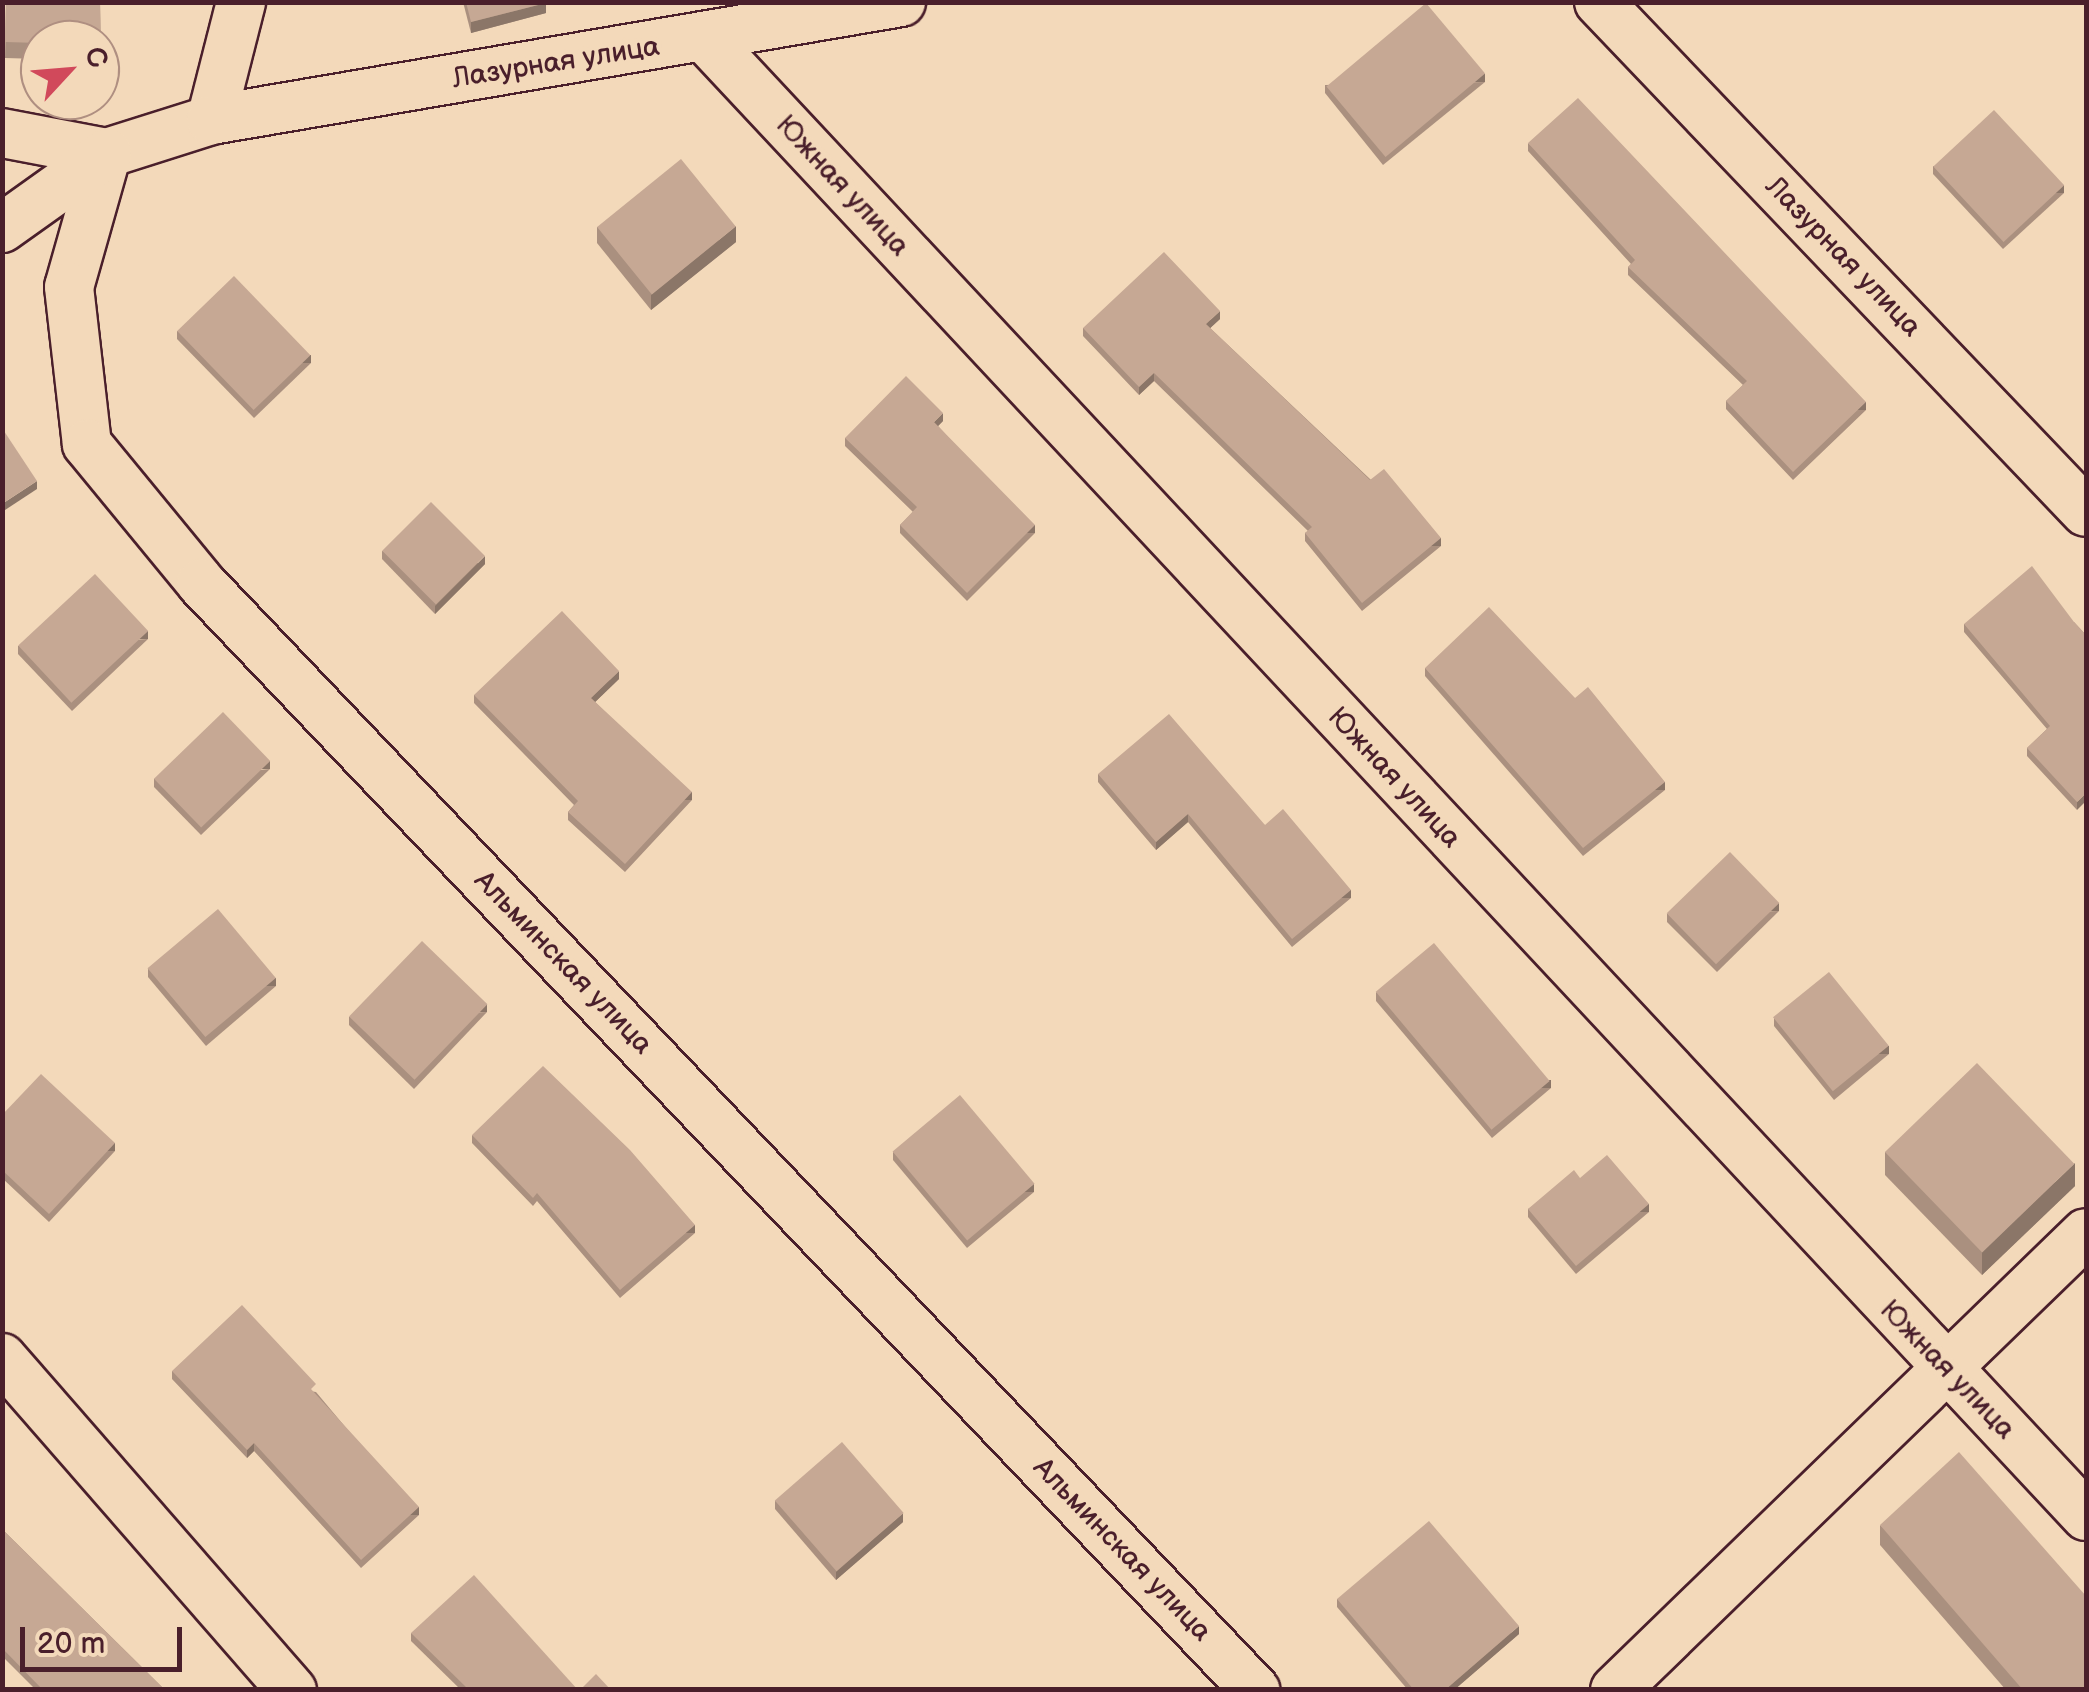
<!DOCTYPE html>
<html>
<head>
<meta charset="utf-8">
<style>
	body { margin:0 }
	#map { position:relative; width:2089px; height:1692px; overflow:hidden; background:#f3d9ba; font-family:"Balsamiq Sans",sans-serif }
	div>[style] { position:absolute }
	.roads { filter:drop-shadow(2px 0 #4a1f2b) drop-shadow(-2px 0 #4a1f2b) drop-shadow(0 2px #4a1f2b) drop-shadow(0 -2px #4a1f2b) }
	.minor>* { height:48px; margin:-24px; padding:0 24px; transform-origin:24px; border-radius:24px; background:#f3d9ba }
	.wall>* { inset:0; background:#aa907f }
	.shaded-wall>* { inset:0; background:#8b7668; transform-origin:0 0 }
	.building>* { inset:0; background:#c6a894; transform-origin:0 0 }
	span { translate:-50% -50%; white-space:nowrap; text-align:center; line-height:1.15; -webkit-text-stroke:10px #f3d9ba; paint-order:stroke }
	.street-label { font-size:28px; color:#4a1f2b }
	.frame { position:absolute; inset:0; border:5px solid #4a1f2b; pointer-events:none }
	.north { position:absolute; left:20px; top:20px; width:100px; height:100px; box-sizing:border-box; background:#f3d9ba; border:2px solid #af8f81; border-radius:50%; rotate:64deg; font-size:28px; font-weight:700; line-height:40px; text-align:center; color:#4a1f2b }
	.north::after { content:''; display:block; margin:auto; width:35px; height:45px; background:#d1495b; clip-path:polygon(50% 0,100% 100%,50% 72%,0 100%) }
	.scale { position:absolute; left:20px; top:1627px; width:162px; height:45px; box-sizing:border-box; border:5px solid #4a1f2b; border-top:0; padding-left:12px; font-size:30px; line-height:35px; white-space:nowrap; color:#4a1f2b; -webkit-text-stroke:8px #f3d9ba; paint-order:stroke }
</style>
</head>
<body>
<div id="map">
	<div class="roads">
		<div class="minor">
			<i style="left:1599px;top:2px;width:705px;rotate:46.32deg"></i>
			<i style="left:705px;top:38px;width:2023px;rotate:46.94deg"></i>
			<i style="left:211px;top:120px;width:122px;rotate:-75.7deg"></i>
			<i style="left:2px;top:133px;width:107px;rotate:10.8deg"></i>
			<i style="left:107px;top:153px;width:109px;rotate:-17.6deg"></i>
			<i style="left:211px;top:120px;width:700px;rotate:-9.7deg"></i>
			<i style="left:107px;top:153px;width:139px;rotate:105.8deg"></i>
			<i style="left:69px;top:287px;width:158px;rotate:83.5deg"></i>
			<i style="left:87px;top:444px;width:180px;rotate:50.6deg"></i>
			<i style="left:201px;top:583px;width:1529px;rotate:46.4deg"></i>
			<i style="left:2px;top:228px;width:129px;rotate:-35.5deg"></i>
			<i style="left:2px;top:1358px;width:441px;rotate:48.9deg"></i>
			<i style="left:1615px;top:1690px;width:656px;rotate:-44.14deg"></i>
		</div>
	</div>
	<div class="wall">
		<i style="clip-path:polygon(6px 2px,100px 2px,101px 62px,100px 61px,100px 40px,40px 40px,40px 59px,5px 58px)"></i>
		<i style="clip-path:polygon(463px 2px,546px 2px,546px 13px,471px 33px)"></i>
		<i style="clip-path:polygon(1485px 82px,1383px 165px,1325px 93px,1325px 85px)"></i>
		<i style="clip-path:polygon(1528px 143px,1866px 410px,1793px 480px,1726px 409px,1726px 401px,1743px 385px,1628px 275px,1628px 267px,1631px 264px,1528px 151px)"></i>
		<i style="clip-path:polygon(1933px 166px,2064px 193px,2003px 249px,1933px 174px)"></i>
		<i style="clip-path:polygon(597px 227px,736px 242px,651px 310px,597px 243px)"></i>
		<i style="clip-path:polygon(1220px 319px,1210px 328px,1441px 546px,1362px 611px,1305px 541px,1305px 533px,1308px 531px,1154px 381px,1139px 395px,1083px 336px,1083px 328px)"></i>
		<i style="clip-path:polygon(177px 331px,311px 363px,254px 418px,177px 339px)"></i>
		<i style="clip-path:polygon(943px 421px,938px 426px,1035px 533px,967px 601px,900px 533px,900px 525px,913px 512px,845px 446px,845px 438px)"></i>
		<i style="clip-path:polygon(382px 551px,485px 564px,435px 614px,382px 559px)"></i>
		<i style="clip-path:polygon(2074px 622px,2086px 635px,2077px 810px,2027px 756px,2027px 748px,2047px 729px,1964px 632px,1964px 624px)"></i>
		<i style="clip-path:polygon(148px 639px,72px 711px,18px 654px,18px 646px)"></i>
		<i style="clip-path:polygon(1425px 668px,1575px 698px,1665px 790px,1583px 856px,1425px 676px)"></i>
		<i style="clip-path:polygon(619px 679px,595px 702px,692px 800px,625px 872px,568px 820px,568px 812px,574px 805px,474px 703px,474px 695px)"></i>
		<i style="clip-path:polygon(270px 769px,201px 835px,154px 787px,154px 779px)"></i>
		<i style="clip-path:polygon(1098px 774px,1265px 825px,1351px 898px,1292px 947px,1188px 822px,1156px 850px,1098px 782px)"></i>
		<i style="clip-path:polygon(1779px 911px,1717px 972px,1667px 922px,1667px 914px)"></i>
		<i style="clip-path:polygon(148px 969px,276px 986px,206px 1046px,148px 977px)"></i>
		<i style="clip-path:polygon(1376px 992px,1551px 1088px,1492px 1138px,1376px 1001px)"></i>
		<i style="clip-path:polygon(487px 1012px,414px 1089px,349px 1025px,349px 1017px)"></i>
		<i style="clip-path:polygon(1774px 1018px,1889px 1054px,1834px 1100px,1774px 1026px)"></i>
		<i style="clip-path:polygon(2px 1115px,115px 1151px,49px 1222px,2px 1178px)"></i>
		<i style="clip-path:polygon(472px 1135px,695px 1233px,620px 1298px,537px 1201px,533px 1206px,472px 1143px)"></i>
		<i style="clip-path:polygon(893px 1152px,1034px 1192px,967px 1248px,893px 1160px)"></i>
		<i style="clip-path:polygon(1885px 1152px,2075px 1186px,1982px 1275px,1885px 1175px)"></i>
		<i style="clip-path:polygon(1580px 1178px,1649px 1212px,1576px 1274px,1528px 1217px,1528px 1209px)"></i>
		<i style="clip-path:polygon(172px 1371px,316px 1392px,419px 1515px,361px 1568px,254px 1451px,247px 1458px,172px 1379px)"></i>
		<i style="clip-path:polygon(775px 1501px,903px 1522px,836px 1580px,775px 1509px)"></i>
		<i style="clip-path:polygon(1880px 1525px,2086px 1690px,2006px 1690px,1880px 1545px)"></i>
		<i style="clip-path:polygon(2px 1529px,165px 1690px,36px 1690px,2px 1656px)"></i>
		<i style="clip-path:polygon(1337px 1599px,1519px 1634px,1454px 1690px,1408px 1690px,1337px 1607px)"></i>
		<i style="clip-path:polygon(411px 1633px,578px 1690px,461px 1690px,411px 1641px)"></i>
	</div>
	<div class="shaded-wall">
		<i style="clip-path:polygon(546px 3px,546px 13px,471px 33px,471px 22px)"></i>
		<i style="left:1485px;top:74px;width:8px;height:132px;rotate:90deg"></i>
		<i style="left:2064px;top:185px;width:8px;height:83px;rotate:90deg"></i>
		<i style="clip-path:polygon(736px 226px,736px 242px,651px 310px,651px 295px)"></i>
		<i style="clip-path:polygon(1220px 311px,1220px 319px,1206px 332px,1206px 324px)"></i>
		<i style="left:311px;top:355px;width:8px;height:79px;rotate:90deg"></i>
		<i style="clip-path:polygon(1154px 373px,1154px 381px,1139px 395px,1139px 387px)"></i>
		<i style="left:1866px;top:402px;width:8px;height:101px;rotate:90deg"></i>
		<i style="clip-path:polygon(943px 413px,943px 421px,934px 430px,934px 422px)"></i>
		<i style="clip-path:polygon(37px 481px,37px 489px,2px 512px,2px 504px)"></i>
		<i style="left:1035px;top:525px;width:8px;height:96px;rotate:90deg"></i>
		<i style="left:1441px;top:538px;width:8px;height:102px;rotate:90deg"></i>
		<i style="clip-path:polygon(485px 556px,485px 564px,435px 614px,435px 606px)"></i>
		<i style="left:148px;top:631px;width:8px;height:105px;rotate:90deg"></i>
		<i style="clip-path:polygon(619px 671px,619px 679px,591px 706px,591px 698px)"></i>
		<i style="left:270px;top:761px;width:8px;height:95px;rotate:90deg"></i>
		<i style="left:1665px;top:782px;width:8px;height:105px;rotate:90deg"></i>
		<i style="left:692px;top:792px;width:8px;height:98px;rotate:90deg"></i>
		<i style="clip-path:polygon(2086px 793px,2086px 801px,2077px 810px,2077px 802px)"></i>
		<i style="clip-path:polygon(1188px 814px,1188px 822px,1156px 850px,1156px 842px)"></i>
		<i style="left:1351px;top:890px;width:8px;height:77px;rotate:90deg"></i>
		<i style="left:1779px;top:903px;width:8px;height:87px;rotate:90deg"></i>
		<i style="left:276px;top:978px;width:8px;height:92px;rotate:90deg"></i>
		<i style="left:487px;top:1004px;width:8px;height:106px;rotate:90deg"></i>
		<i style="left:1889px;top:1046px;width:8px;height:72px;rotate:90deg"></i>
		<i style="left:1551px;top:1080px;width:8px;height:77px;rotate:90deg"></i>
		<i style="left:115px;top:1143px;width:8px;height:97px;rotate:90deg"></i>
		<i style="clip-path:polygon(2075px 1163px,2075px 1186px,1982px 1275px,1982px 1252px)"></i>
		<i style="left:1034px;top:1184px;width:8px;height:87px;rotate:90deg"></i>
		<i style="left:1649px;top:1204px;width:8px;height:96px;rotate:90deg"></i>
		<i style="left:695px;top:1225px;width:8px;height:99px;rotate:90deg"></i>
		<i style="clip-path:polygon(254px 1443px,254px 1451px,247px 1458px,247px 1450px)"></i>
		<i style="left:419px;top:1507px;width:8px;height:79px;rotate:90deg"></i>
		<i style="clip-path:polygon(903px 1513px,903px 1522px,836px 1580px,836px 1572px)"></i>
		<i style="clip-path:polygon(1519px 1626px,1519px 1634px,1454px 1690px,1445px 1690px)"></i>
	</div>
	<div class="building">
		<i style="clip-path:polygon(6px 2px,100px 2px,101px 46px,100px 40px,40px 40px,40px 43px,5px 42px)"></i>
		<i style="clip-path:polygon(466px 2px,546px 2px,546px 3px,471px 22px)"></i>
		<i style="left:1426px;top:3px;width:92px;height:130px;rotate:50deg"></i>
		<i style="clip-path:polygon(1578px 98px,1866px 402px,1793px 472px,1726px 401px,1747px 381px,1628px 267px,1635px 260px,1528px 143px)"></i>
		<i style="left:1994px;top:110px;width:103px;height:83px;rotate:47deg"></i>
		<i style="left:681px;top:159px;width:87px;height:108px;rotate:51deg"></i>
		<i style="clip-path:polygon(1164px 252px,1220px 311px,1206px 324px,1370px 480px,1384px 469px,1441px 538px,1362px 603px,1305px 533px,1312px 527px,1154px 373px,1139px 387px,1083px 328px)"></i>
		<i style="left:234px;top:276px;width:110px;height:79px;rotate:46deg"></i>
		<i style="clip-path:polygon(906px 376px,943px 413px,934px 422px,1035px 525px,967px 593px,900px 525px,917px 507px,845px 438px)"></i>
		<i style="clip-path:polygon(2px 428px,37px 481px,2px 504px)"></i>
		<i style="left:431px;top:502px;width:76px;height:69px;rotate:45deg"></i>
		<i style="clip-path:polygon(2032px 566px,2074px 622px,2086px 635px,2086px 793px,2077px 802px,2027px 748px,2050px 726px,1964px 624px)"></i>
		<i style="left:95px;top:574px;width:78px;height:105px;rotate:47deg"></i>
		<i style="clip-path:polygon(1489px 607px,1575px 698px,1588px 687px,1665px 782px,1583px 848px,1425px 668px)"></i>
		<i style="clip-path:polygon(562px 611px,619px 671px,591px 698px,692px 792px,625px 864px,568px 812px,578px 801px,474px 695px)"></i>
		<i style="left:223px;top:712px;width:68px;height:96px;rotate:46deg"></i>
		<i style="clip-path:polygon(1169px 714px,1265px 825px,1283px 809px,1351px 890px,1292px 939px,1188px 814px,1156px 842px,1098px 774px)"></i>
		<i style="left:1730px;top:852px;width:71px;height:88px;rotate:46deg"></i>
		<i style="left:218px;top:909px;width:90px;height:92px;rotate:50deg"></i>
		<i style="left:422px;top:941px;width:91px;height:105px;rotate:44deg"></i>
		<i style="left:1434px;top:943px;width:180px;height:76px;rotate:50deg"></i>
		<i style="left:1829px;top:972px;width:95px;height:72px;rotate:51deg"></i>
		<i style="left:1977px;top:1063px;width:140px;height:128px;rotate:46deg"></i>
		<i style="clip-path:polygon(543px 1066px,630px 1150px,695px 1225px,620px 1290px,537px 1193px,533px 1198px,472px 1135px)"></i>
		<i style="clip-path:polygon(41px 1074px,115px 1143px,49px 1214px,2px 1170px,2px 1115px)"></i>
		<i style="left:960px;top:1095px;width:116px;height:88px;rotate:50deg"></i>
		<i style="clip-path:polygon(1607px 1155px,1649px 1204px,1576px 1266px,1528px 1209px,1574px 1170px,1580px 1178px)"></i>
		<i style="clip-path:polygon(242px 1305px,316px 1384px,311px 1389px,419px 1507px,361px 1560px,254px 1443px,247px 1450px,172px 1371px)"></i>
		<i style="left:842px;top:1442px;width:94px;height:89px;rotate:49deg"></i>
		<i style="clip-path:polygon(1959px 1452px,2086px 1596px,2086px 1690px,2023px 1690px,1880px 1525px)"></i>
		<i style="clip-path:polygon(1429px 1521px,1519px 1626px,1445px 1690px,1414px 1690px,1337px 1599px)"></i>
		<i style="clip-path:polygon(2px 1529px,165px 1690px,43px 1690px,2px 1648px)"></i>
		<i style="clip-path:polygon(474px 1575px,578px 1690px,469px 1690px,411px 1633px)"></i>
		<i style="clip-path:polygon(596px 1674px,611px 1690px,580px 1690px)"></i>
	</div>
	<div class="street-label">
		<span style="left:556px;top:63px;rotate:-9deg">Лазурная улица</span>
		<span style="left:842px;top:186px;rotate:47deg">Южная улица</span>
		<span style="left:1843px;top:257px;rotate:46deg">Лазурная улица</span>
		<span style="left:1394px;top:778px;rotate:47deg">Южная улица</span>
		<span style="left:563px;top:963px;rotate:46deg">Альминская улица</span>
		<span style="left:1947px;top:1370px;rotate:46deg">Южная улица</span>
		<span style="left:1122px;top:1550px;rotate:46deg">Альминская улица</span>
	</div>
	<div class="frame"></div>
	<div class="north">С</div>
	<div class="scale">20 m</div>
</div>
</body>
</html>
